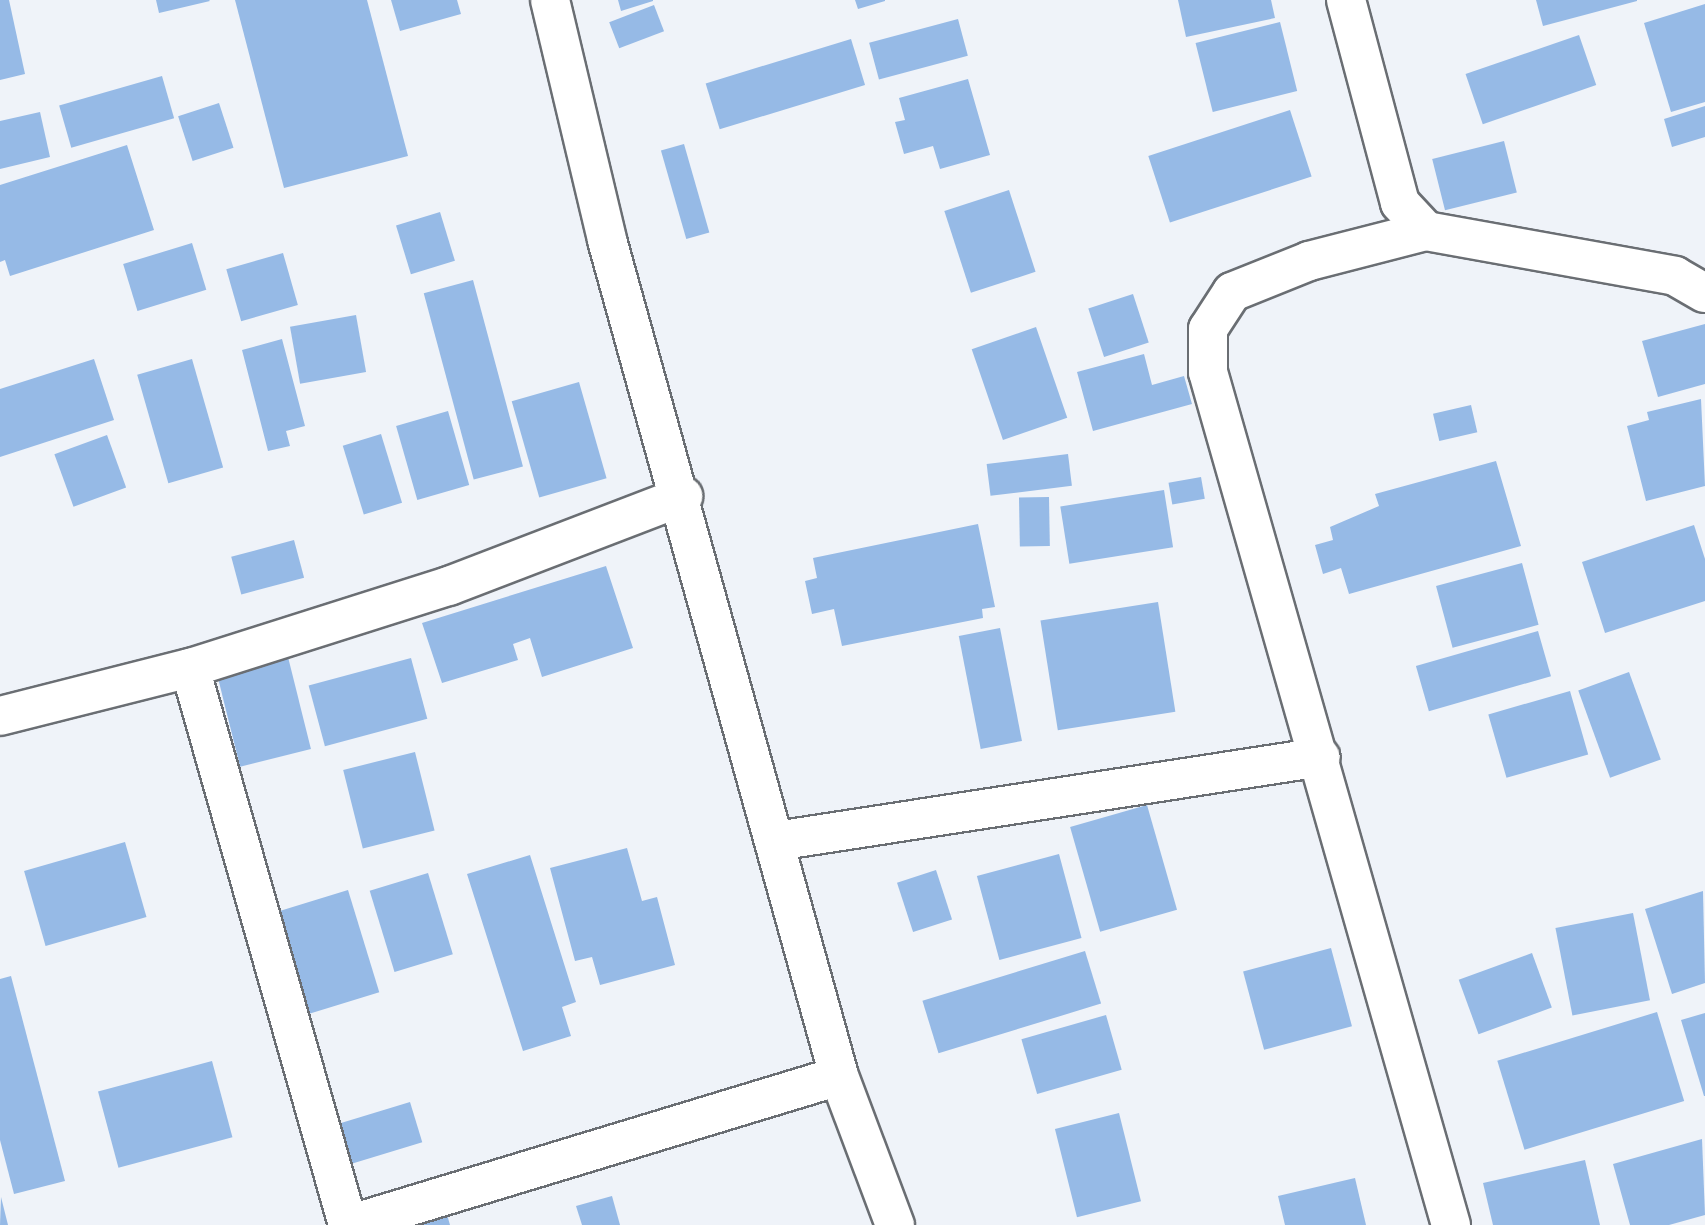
<!DOCTYPE html>
<html>
<head>
<meta charset="utf-8">
<style>
	body { margin:0 }
	#map { position:relative; width:1705px; height:1225px; overflow:hidden; background:#eff3f9; font-family:"Open Sans",sans-serif }
	div>[style] { position:absolute }
	.building>* { inset:0; background:#96bae6; transform-origin:0 0 }
	.roads { filter:drop-shadow(2px 0 #6a6e73) drop-shadow(-2px 0 #6a6e73) drop-shadow(0 2px #6a6e73) drop-shadow(0 -2px #6a6e73) }
	.minor>* { height:38px; margin:-19px; padding:0 19px; transform-origin:19px; border-radius:19px; background:#fff }
	span { translate:-50% -50%; white-space:nowrap; text-align:center; line-height:1.15; -webkit-text-stroke:5px #fff; paint-order:stroke }
</style>
</head>
<body>
<div id="map">
	<div class="building">
		<i style="clip-path:polygon(0 0,9px 0,25px 74px,0 80px)"></i>
		<i style="clip-path:polygon(156px 0,209px 0,210px 1px,159px 13px)"></i>
		<i style="clip-path:polygon(235px 0,367px 0,408px 156px,284px 188px)"></i>
		<i style="clip-path:polygon(391px 0,457px 0,461px 14px,400px 31px)"></i>
		<i style="clip-path:polygon(618px 0,653px 0,653px 1px,621px 11px)"></i>
		<i style="clip-path:polygon(855px 0,885px 0,885px 1px,858px 9px)"></i>
		<i style="clip-path:polygon(1178px 0,1271px 0,1275px 18px,1186px 37px)"></i>
		<i style="clip-path:polygon(1536px 0,1637px 0,1637px 1px,1543px 26px)"></i>
		<i style="clip-path:polygon(1705px 4px,1705px 102px,1671px 112px,1644px 23px)"></i>
		<i style="left:654px;top:5px;width:28px;height:48px;rotate:69deg"></i>
		<i style="left:958px;top:19px;width:38px;height:92px;rotate:75deg"></i>
		<i style="left:1280px;top:22px;width:71px;height:87px;rotate:76deg"></i>
		<i style="left:1579px;top:35px;width:53px;height:120px;rotate:71deg"></i>
		<i style="left:851px;top:39px;width:48px;height:152px;rotate:73deg"></i>
		<i style="left:162px;top:76px;width:44px;height:107px;rotate:74deg"></i>
		<i style="clip-path:polygon(968px 79px,990px 155px,940px 169px,933px 146px,904px 154px,895px 122px,905px 120px,899px 98px)"></i>
		<i style="left:219px;top:103px;width:47px;height:43px;rotate:72deg"></i>
		<i style="clip-path:polygon(1705px 106px,1705px 137px,1672px 147px,1664px 119px)"></i>
		<i style="left:1290px;top:110px;width:70px;height:149px;rotate:72deg"></i>
		<i style="clip-path:polygon(40px 112px,50px 157px,0 169px,0 121px)"></i>
		<i style="left:1504px;top:141px;width:53px;height:74px;rotate:76deg"></i>
		<i style="left:684px;top:144px;width:92px;height:24px;rotate:74deg"></i>
		<i style="clip-path:polygon(127px 145px,154px 230px,10px 276px,5px 260px,0 262px,0 185px)"></i>
		<i style="left:1009px;top:190px;width:86px;height:68px;rotate:72deg"></i>
		<i style="left:440px;top:212px;width:51px;height:46px;rotate:73deg"></i>
		<i style="left:192px;top:243px;width:49px;height:72px;rotate:73deg"></i>
		<i style="left:283px;top:253px;width:54px;height:59px;rotate:74deg"></i>
		<i style="left:473px;top:280px;width:193px;height:51px;rotate:75deg"></i>
		<i style="left:1133px;top:294px;width:51px;height:47px;rotate:72deg"></i>
		<i style="left:356px;top:315px;width:58px;height:67px;rotate:80deg"></i>
		<i style="clip-path:polygon(1705px 324px,1705px 384px,1658px 397px,1642px 341px)"></i>
		<i style="left:1036px;top:327px;width:96px;height:68px;rotate:71deg"></i>
		<i style="clip-path:polygon(282px 339px,305px 426px,286px 431px,290px 446px,268px 451px,242px 350px)"></i>
		<i style="clip-path:polygon(1144px 354px,1152px 385px,1184px 376px,1192px 404px,1093px 431px,1077px 372px)"></i>
		<i style="clip-path:polygon(94px 359px,114px 420px,0 457px,0 389px)"></i>
		<i style="left:192px;top:359px;width:113px;height:57px;rotate:74deg"></i>
		<i style="left:579px;top:382px;width:100px;height:70px;rotate:74deg"></i>
		<i style="clip-path:polygon(1701px 399px,1705px 486px,1646px 501px,1627px 426px,1649px 420px,1647px 412px)"></i>
		<i style="left:1471px;top:405px;width:28px;height:39px;rotate:77deg"></i>
		<i style="left:448px;top:411px;width:77px;height:54px;rotate:74deg"></i>
		<i style="left:381px;top:434px;width:72px;height:40px;rotate:73deg"></i>
		<i style="left:107px;top:435px;width:56px;height:56px;rotate:70deg"></i>
		<i style="left:1068px;top:454px;width:32px;height:82px;rotate:83deg"></i>
		<i style="clip-path:polygon(1496px 461px,1521px 546px,1349px 594px,1341px 568px,1323px 574px,1315px 545px,1333px 540px,1330px 527px,1379px 506px,1375px 494px)"></i>
		<i style="left:1201px;top:477px;width:22px;height:33px;rotate:80deg"></i>
		<i style="left:1164px;top:490px;width:58px;height:105px;rotate:81deg"></i>
		<i style="left:1049px;top:497px;width:49px;height:30px;rotate:89deg"></i>
		<i style="clip-path:polygon(978px 524px,995px 607px,982px 609px,983px 618px,842px 646px,834px 609px,812px 614px,805px 581px,817px 578px,813px 558px)"></i>
		<i style="clip-path:polygon(1694px 525px,1705px 559px,1705px 601px,1605px 633px,1582px 562px)"></i>
		<i style="left:294px;top:540px;width:39px;height:65px;rotate:75deg"></i>
		<i style="left:1522px;top:563px;width:64px;height:89px;rotate:75deg"></i>
		<i style="clip-path:polygon(606px 566px,633px 648px,542px 677px,530px 638px,513px 644px,518px 660px,442px 683px,422px 623px)"></i>
		<i style="left:1158px;top:602px;width:111px;height:119px;rotate:81deg"></i>
		<i style="left:1000px;top:628px;width:115px;height:42px;rotate:79deg"></i>
		<i style="left:1538px;top:631px;width:47px;height:127px;rotate:74deg"></i>
		<i style="left:287px;top:653px;width:99px;height:73px;rotate:76deg"></i>
		<i style="left:411px;top:658px;width:63px;height:106px;rotate:75deg"></i>
		<i style="left:1629px;top:672px;width:93px;height:54px;rotate:70deg"></i>
		<i style="left:1570px;top:691px;width:66px;height:85px;rotate:74deg"></i>
		<i style="left:415px;top:752px;width:81px;height:74px;rotate:76deg"></i>
		<i style="left:1147px;top:805px;width:109px;height:80px;rotate:74deg"></i>
		<i style="left:125px;top:842px;width:78px;height:105px;rotate:74deg"></i>
		<i style="clip-path:polygon(627px 848px,642px 901px,657px 897px,675px 965px,600px 985px,592px 957px,575px 961px,550px 868px)"></i>
		<i style="left:1059px;top:854px;width:87px;height:85px;rotate:75deg"></i>
		<i style="clip-path:polygon(530px 855px,576px 1002px,562px 1007px,571px 1036px,523px 1051px,467px 874px)"></i>
		<i style="left:936px;top:870px;width:52px;height:41px;rotate:72deg"></i>
		<i style="left:428px;top:873px;width:85px;height:61px;rotate:73deg"></i>
		<i style="left:348px;top:890px;width:107px;height:74px;rotate:73deg"></i>
		<i style="clip-path:polygon(1703px 891px,1705px 983px,1672px 994px,1645px 909px)"></i>
		<i style="left:1633px;top:913px;width:89px;height:79px;rotate:79deg"></i>
		<i style="left:1331px;top:948px;width:81px;height:91px;rotate:75deg"></i>
		<i style="left:1085px;top:951px;width:55px;height:170px;rotate:73deg"></i>
		<i style="left:1532px;top:953px;width:58px;height:78px;rotate:70deg"></i>
		<i style="clip-path:polygon(11px 976px,65px 1181px,14px 1194px,0 1140px,0 979px)"></i>
		<i style="left:1657px;top:1012px;width:93px;height:167px;rotate:73deg"></i>
		<i style="clip-path:polygon(1705px 1013px,1705px 1096px,1704px 1096px,1681px 1020px)"></i>
		<i style="left:1106px;top:1015px;width:57px;height:88px;rotate:74deg"></i>
		<i style="left:212px;top:1061px;width:79px;height:118px;rotate:75deg"></i>
		<i style="left:410px;top:1102px;width:42px;height:73px;rotate:73deg"></i>
		<i style="left:1119px;top:1113px;width:91px;height:66px;rotate:76deg"></i>
		<i style="clip-path:polygon(1702px 1139px,1705px 1215px,1669px 1225px,1630px 1225px,1613px 1164px)"></i>
		<i style="clip-path:polygon(1585px 1160px,1600px 1225px,1493px 1225px,1483px 1183px)"></i>
		<i style="clip-path:polygon(1355px 1178px,1366px 1225px,1285px 1225px,1278px 1196px)"></i>
		<i style="clip-path:polygon(612px 1196px,620px 1225px,582px 1225px,576px 1206px)"></i>
		<i style="clip-path:polygon(1px 1197px,8px 1225px,0 1225px)"></i>
		<i style="clip-path:polygon(446px 1211px,450px 1225px,396px 1225px)"></i>
	</div>
	<div class="roads">
		<div class="minor">
			<i style="left:550px;top:0;width:247px;rotate:76.6deg"></i>
			<i style="left:607px;top:240px;width:868px;rotate:74.49deg"></i>
			<i style="left:839px;top:1076px;width:159px;rotate:69.4deg"></i>
			<i style="left:1346px;top:0;width:210px;rotate:75.1deg"></i>
			<i style="left:1400px;top:203px;width:38px;rotate:47deg"></i>
			<i style="left:190px;top:668px;width:579px;rotate:74.16deg"></i>
			<i style="left:0;top:716px;width:196px;rotate:-14.2deg"></i>
			<i style="left:190px;top:668px;width:272px;rotate:-17.6deg"></i>
			<i style="left:449px;top:586px;width:251px;rotate:-21deg"></i>
			<i style="left:776px;top:841px;width:551px;rotate:-8.76deg"></i>
			<i style="left:348px;top:1225px;width:513px;rotate:-16.88deg"></i>
			<i style="left:1451px;top:1225px;width:887px;rotate:-105.9deg"></i>
			<i style="left:1208px;top:372px;width:43px;rotate:-90deg"></i>
			<i style="left:1208px;top:329px;width:44px;rotate:-57deg"></i>
			<i style="left:1232px;top:292px;width:83px;rotate:-21.9deg"></i>
			<i style="left:1309px;top:261px;width:121px;rotate:-14.4deg"></i>
			<i style="left:1426px;top:231px;width:253px;rotate:10.2deg"></i>
			<i style="left:1675px;top:276px;width:34px;rotate:30deg"></i>
		</div>
	</div>
</div>
</body>
</html>
